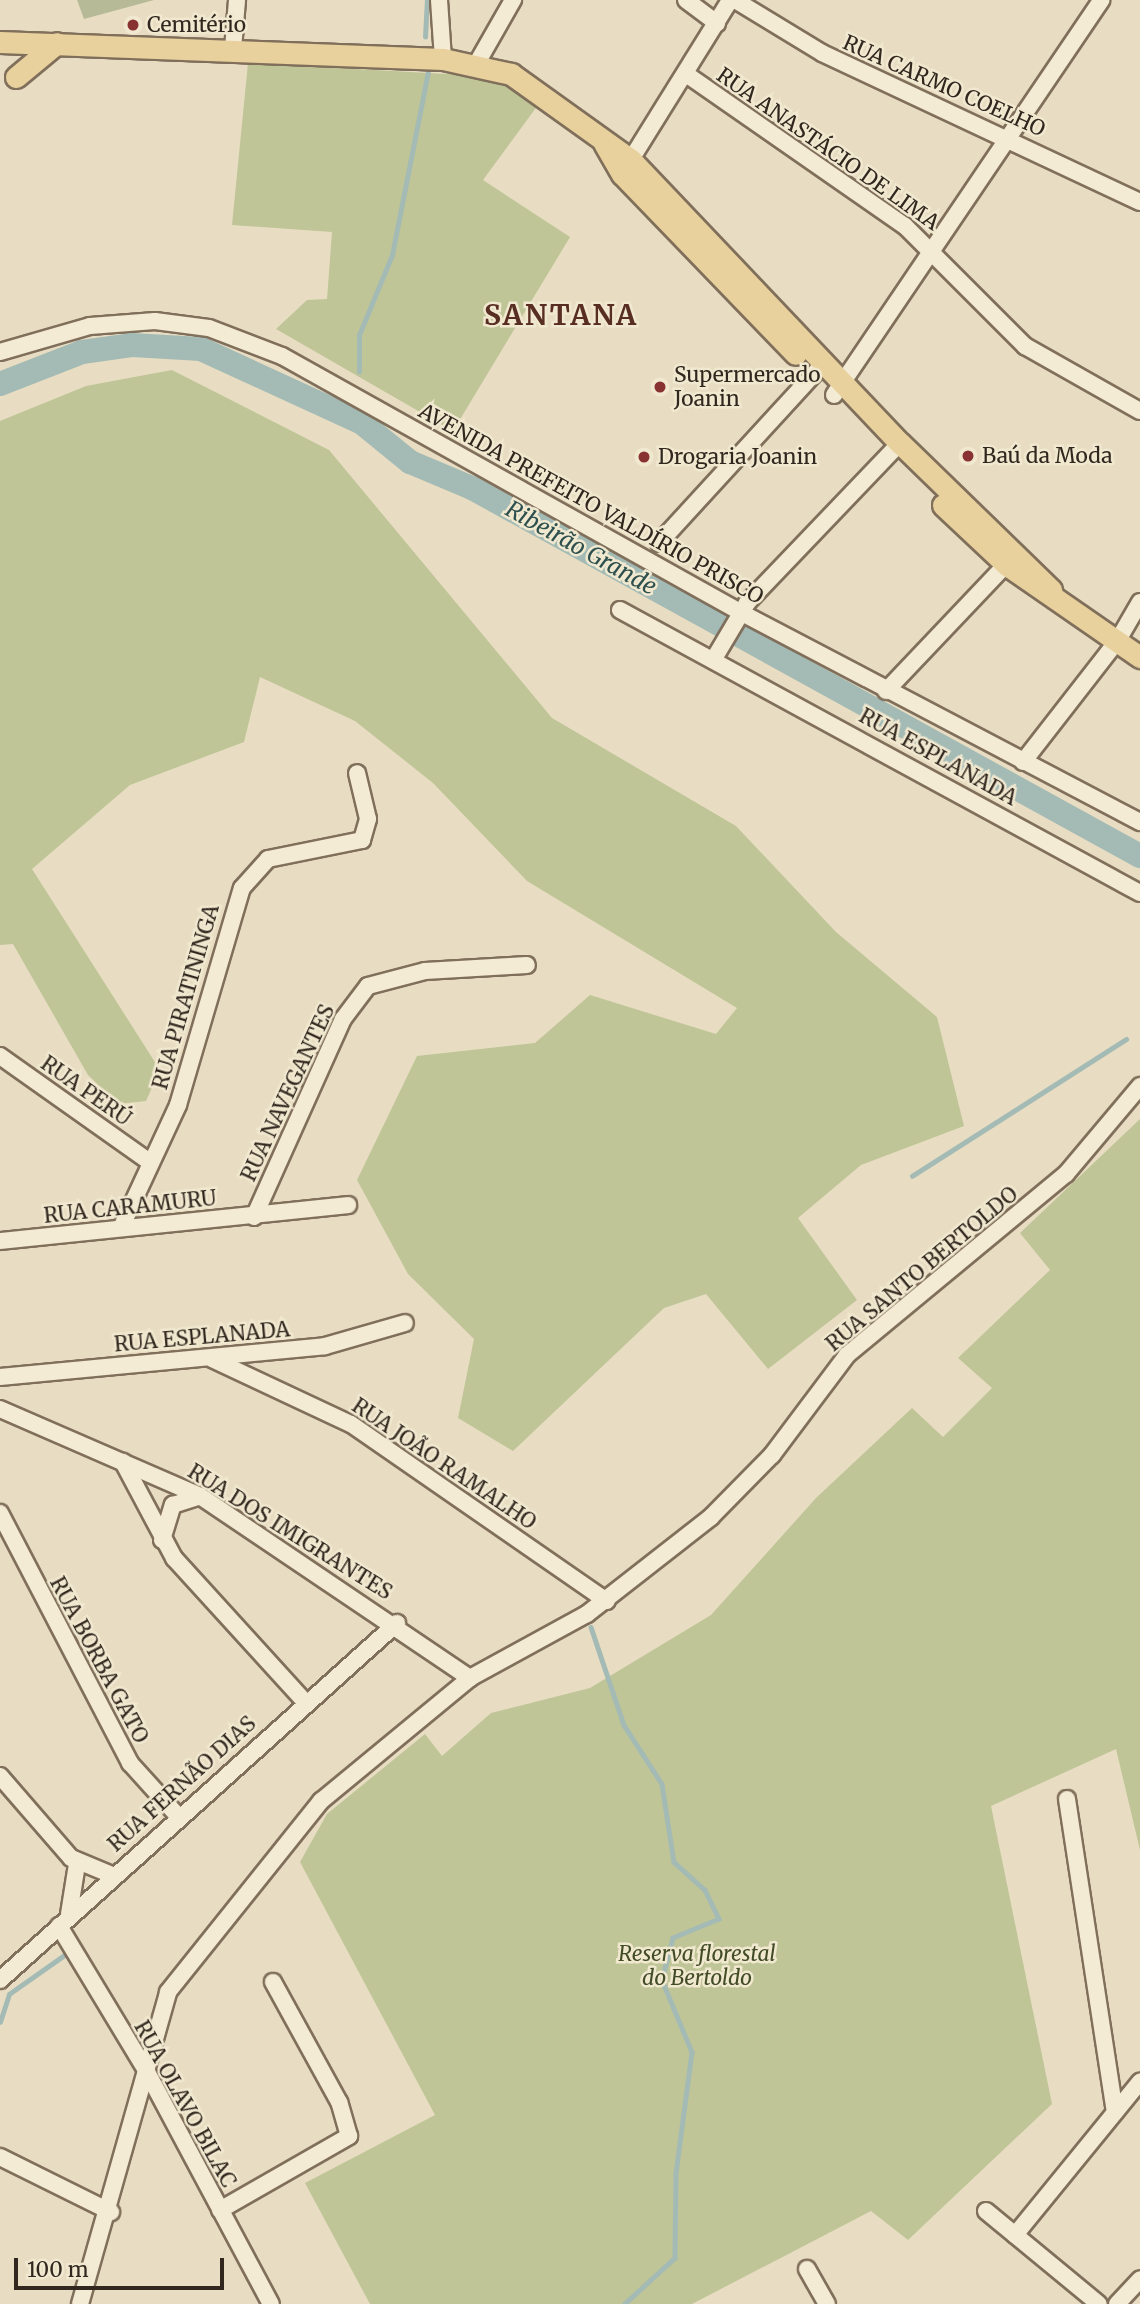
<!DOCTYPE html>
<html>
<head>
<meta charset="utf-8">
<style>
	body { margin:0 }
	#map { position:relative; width:1140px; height:2304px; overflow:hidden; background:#e8ddc2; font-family:Merriweather,serif }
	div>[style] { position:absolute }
	.green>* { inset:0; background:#bfc597 }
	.cemetery>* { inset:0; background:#b6ba96 }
	.stream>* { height:4.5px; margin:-2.25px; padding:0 2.25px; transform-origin:2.25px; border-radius:2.25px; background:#a4bbb5 }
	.river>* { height:24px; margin:-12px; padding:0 12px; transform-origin:12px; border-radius:12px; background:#a4bbb5 }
	.roads { filter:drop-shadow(2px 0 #806f5b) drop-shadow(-2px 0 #806f5b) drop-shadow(0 2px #806f5b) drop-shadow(0 -2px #806f5b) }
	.minor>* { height:16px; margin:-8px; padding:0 8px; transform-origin:8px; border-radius:8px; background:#f4ebd4 }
	.major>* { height:21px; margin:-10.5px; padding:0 10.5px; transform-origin:10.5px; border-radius:10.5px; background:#e8d19d }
	.dots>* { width:19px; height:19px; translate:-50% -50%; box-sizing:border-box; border:4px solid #f1e8d0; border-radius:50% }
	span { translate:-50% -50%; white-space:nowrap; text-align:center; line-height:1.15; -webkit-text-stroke:5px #f1e8d0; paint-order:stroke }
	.poi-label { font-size:21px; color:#32271e }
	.left { translate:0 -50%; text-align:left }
	.street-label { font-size:21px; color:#32271e }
	.park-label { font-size:21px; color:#424c26; font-style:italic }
	.water-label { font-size:23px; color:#2e504e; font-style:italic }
	.district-label { font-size:28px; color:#592e22; font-weight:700; letter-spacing:2px }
	.scale { position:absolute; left:14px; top:2258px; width:210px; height:32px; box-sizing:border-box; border:4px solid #32271e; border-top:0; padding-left:9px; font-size:21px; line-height:24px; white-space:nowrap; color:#32271e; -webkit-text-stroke:5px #f1e8d0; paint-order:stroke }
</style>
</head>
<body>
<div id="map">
	<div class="green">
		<i style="clip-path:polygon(248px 63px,482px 76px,514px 86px,538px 105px,483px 180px,570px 237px,453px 431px,276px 329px,307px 300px,327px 299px,332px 232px,232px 225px)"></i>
		<i style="clip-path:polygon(172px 370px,329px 450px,552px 718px,736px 826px,836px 932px,937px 1017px,964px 1126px,861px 1165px,798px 1218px,857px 1300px,768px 1369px,706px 1294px,664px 1308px,513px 1451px,458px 1418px,474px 1339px,408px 1274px,357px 1180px,417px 1056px,535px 1043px,590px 995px,716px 1034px,737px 1008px,527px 881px,433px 783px,355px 721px,260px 677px,244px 742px,130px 785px,32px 869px,160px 1070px,146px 1101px,118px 1104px,88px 1075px,13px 944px,0 945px,0 421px,86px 386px)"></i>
		<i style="clip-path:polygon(1140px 1119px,1140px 1850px,1116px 1749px,991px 1806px,1052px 2104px,908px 2240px,871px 2211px,692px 2304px,370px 2304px,305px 2183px,435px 2115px,300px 1862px,327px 1814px,425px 1734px,442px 1756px,491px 1713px,590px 1688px,711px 1615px,816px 1498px,912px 1408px,943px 1437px,992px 1388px,958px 1358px,1050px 1270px,1020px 1233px)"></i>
	</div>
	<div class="cemetery">
		<i style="clip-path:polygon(77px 0,154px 0,84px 19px)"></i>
	</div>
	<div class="stream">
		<i style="left:425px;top:37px;width:37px;rotate:-87deg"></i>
		<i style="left:359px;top:372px;width:37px;rotate:-90deg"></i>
		<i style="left:359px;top:335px;width:87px;rotate:-67.6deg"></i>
		<i style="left:392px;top:255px;width:187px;rotate:-78.9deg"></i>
		<i style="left:349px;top:416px;width:8px;rotate:-76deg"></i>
		<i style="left:912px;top:1176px;width:254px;rotate:-32.6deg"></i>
		<i style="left:591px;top:1627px;width:103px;rotate:71.4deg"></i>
		<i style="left:624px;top:1725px;width:70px;rotate:57.2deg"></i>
		<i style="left:662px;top:1784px;width:79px;rotate:81.3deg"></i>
		<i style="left:674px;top:1862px;width:42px;rotate:42.1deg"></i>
		<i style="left:705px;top:1890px;width:32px;rotate:64deg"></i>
		<i style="left:719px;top:1919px;width:50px;rotate:157.6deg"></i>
		<i style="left:673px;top:1938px;width:43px;rotate:104.7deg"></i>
		<i style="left:662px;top:1980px;width:78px;rotate:67.4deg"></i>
		<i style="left:692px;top:2052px;width:123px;rotate:97.5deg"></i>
		<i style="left:676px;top:2174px;width:84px;rotate:90.7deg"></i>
		<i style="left:675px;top:2258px;width:68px;rotate:137.4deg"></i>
		<i style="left:0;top:2022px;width:29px;rotate:-72deg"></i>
		<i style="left:9px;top:1994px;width:70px;rotate:-35.1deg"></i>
	</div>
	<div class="river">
		<i style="left:0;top:384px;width:88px;rotate:-21.3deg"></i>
		<i style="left:82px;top:352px;width:50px;rotate:-8deg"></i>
		<i style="left:132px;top:345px;width:69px;rotate:3.3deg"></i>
		<i style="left:201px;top:349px;width:177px;rotate:24.7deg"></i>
		<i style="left:362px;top:423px;width:62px;rotate:39.1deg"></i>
		<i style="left:410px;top:462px;width:67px;rotate:22.8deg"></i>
		<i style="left:472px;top:488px;width:763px;rotate:28.85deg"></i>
	</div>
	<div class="roads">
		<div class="minor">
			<i style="left:439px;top:0;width:59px;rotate:86.1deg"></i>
			<i style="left:686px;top:0;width:39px;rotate:37deg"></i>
			<i style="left:735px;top:0;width:102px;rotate:31.3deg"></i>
			<i style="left:822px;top:53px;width:351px;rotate:25.1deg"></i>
			<i style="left:233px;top:49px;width:49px;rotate:-85.3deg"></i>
			<i style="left:477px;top:63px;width:73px;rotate:-60.3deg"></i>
			<i style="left:686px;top:74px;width:267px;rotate:34.8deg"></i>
			<i style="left:905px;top:226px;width:170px;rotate:45deg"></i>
			<i style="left:1025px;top:346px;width:132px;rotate:29.5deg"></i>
			<i style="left:625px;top:169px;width:199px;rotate:-58.1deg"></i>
			<i style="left:0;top:352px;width:94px;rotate:-16.1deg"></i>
			<i style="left:90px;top:326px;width:65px;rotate:-4.4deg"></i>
			<i style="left:155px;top:321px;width:54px;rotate:7.4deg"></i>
			<i style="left:209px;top:328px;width:78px;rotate:21deg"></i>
			<i style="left:282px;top:356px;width:525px;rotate:29.2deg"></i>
			<i style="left:740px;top:612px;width:452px;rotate:27.7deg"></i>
			<i style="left:834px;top:395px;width:477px;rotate:-55.9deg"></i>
			<i style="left:659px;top:543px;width:244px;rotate:-47.5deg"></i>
			<i style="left:620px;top:610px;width:592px;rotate:28.56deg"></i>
			<i style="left:715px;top:657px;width:63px;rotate:-59.3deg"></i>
			<i style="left:747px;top:603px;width:221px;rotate:-46.3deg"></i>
			<i style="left:886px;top:691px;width:186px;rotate:-46.5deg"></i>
			<i style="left:1023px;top:762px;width:155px;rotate:-52.1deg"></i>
			<i style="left:1118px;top:640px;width:44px;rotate:-59.9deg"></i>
			<i style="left:0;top:1056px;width:180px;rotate:35.3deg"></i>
			<i style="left:254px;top:1217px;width:217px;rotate:-65.8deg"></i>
			<i style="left:343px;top:1019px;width:41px;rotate:-52.9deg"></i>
			<i style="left:368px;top:986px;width:59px;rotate:-14.7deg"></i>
			<i style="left:425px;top:971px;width:102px;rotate:-3.4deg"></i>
			<i style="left:121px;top:1228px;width:136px;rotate:-65.1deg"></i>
			<i style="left:178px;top:1105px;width:226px;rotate:-73.6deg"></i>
			<i style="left:242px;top:888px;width:39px;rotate:-48deg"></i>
			<i style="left:268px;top:859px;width:96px;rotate:-11.4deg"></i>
			<i style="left:362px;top:840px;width:22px;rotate:-74deg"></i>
			<i style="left:368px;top:819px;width:47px;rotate:-103.4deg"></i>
			<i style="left:0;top:1241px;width:350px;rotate:-5.9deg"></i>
			<i style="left:212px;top:1359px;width:153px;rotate:25.1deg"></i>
			<i style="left:351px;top:1424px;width:311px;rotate:34.7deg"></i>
			<i style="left:0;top:1377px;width:326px;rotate:-5.4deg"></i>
			<i style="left:325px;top:1346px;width:83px;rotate:-16deg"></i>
			<i style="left:0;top:1409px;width:218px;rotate:23.5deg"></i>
			<i style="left:200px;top:1496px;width:326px;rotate:34deg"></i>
			<i style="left:123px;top:1462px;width:109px;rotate:62deg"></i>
			<i style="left:174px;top:1558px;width:195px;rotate:47.7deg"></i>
			<i style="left:0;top:1513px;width:282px;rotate:62.5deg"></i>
			<i style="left:130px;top:1763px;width:70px;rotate:47.9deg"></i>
			<i style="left:162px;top:1540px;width:37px;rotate:-73deg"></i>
			<i style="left:173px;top:1505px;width:28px;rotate:-18deg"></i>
			<i style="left:0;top:1776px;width:108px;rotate:49.1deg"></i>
			<i style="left:71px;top:1858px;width:44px;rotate:22.5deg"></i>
			<i style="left:1067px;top:1799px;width:316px;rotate:81.3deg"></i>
			<i style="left:69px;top:1914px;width:51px;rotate:-80.9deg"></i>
			<i style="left:59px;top:1926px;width:170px;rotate:58.9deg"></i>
			<i style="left:147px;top:2072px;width:263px;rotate:61.9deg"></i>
			<i style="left:0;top:1980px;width:534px;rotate:-41.96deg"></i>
			<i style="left:0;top:2157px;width:124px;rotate:26.4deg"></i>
			<i style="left:220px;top:2210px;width:149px;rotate:-29.8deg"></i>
			<i style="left:349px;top:2136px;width:35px;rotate:-106deg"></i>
			<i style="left:339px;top:2102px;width:137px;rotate:-118.8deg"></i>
			<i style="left:986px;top:2211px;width:146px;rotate:39.5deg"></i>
			<i style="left:1015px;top:2235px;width:198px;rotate:-50.8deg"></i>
			<i style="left:807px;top:2269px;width:40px;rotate:60.3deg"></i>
			<i style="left:80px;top:2304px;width:324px;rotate:-74.2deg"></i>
			<i style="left:168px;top:1992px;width:245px;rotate:-51.3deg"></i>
			<i style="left:321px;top:1801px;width:193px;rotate:-39.5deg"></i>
			<i style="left:470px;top:1678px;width:133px;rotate:-28.7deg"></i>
			<i style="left:587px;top:1614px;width:157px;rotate:-38deg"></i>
			<i style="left:711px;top:1517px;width:87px;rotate:-45.5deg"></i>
			<i style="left:772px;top:1455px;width:125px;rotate:-53.1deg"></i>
			<i style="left:847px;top:1355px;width:284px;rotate:-39.6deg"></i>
			<i style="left:1066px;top:1174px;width:115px;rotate:-49.9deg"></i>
			<i style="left:1117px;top:2304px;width:34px;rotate:-47deg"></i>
		</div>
		<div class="major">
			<i style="left:0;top:42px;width:443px;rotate:2.2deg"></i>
			<i style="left:443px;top:59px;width:70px;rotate:12.4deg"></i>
			<i style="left:511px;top:74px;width:148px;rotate:35.6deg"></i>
			<i style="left:631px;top:160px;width:390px;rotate:46.5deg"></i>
			<i style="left:900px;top:443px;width:211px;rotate:44.2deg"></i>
			<i style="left:16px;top:77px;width:53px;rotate:-39.7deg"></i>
			<i style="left:604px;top:143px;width:36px;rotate:60deg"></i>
			<i style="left:622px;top:174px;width:250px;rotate:46deg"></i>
			<i style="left:943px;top:505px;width:88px;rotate:43.2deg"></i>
			<i style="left:1007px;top:565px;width:162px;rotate:34.7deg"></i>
		</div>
	</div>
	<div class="dots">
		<i style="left:133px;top:25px;background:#883232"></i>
		<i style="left:660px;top:387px;background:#883232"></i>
		<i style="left:968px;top:456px;background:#883232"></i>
		<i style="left:644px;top:457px;background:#883232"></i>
	</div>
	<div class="poi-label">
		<span class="left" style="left:147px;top:25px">Cemitério</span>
		<span class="left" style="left:674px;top:387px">Supermercado<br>Joanin</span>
		<span class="left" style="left:982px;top:456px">Baú da Moda</span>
		<span class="left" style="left:658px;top:457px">Drogaria Joanin</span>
	</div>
	<div class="street-label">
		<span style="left:944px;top:86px;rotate:24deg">RUA CARMO COELHO</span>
		<span style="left:828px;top:149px;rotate:35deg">RUA ANASTÁCIO DE LIMA</span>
		<span style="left:591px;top:504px;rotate:29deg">AVENIDA PREFEITO VALDÍRIO PRISCO</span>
		<span style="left:938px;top:757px;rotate:29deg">RUA ESPLANADA</span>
		<span style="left:186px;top:997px;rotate:-74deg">RUA PIRATININGA</span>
		<span style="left:86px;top:1091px;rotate:35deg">RUA PERÚ</span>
		<span style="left:288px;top:1093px;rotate:-65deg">RUA NAVEGANTES</span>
		<span style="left:130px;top:1207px;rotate:-6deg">RUA CARAMURU</span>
		<span style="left:922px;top:1269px;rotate:-40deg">RUA SANTO BERTOLDO</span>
		<span style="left:202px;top:1337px;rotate:-5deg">RUA ESPLANADA</span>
		<span style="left:444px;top:1464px;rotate:34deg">RUA JOÃO RAMALHO</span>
		<span style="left:290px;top:1532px;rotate:32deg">RUA DOS IMIGRANTES</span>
		<span style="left:99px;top:1660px;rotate:62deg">RUA BORBA GATO</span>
		<span style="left:182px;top:1784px;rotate:-42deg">RUA FERNÃO DIAS</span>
		<span style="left:185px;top:2104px;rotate:61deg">RUA OLAVO BILAC</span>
	</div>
	<div class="park-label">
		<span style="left:697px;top:1966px">Reserva florestal<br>do Bertoldo</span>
	</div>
	<div class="water-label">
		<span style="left:581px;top:548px;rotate:29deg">Ribeirão Grande</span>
	</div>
	<div class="district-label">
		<span style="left:561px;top:315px">SANTANA</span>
	</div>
	<div class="scale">100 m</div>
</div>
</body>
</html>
